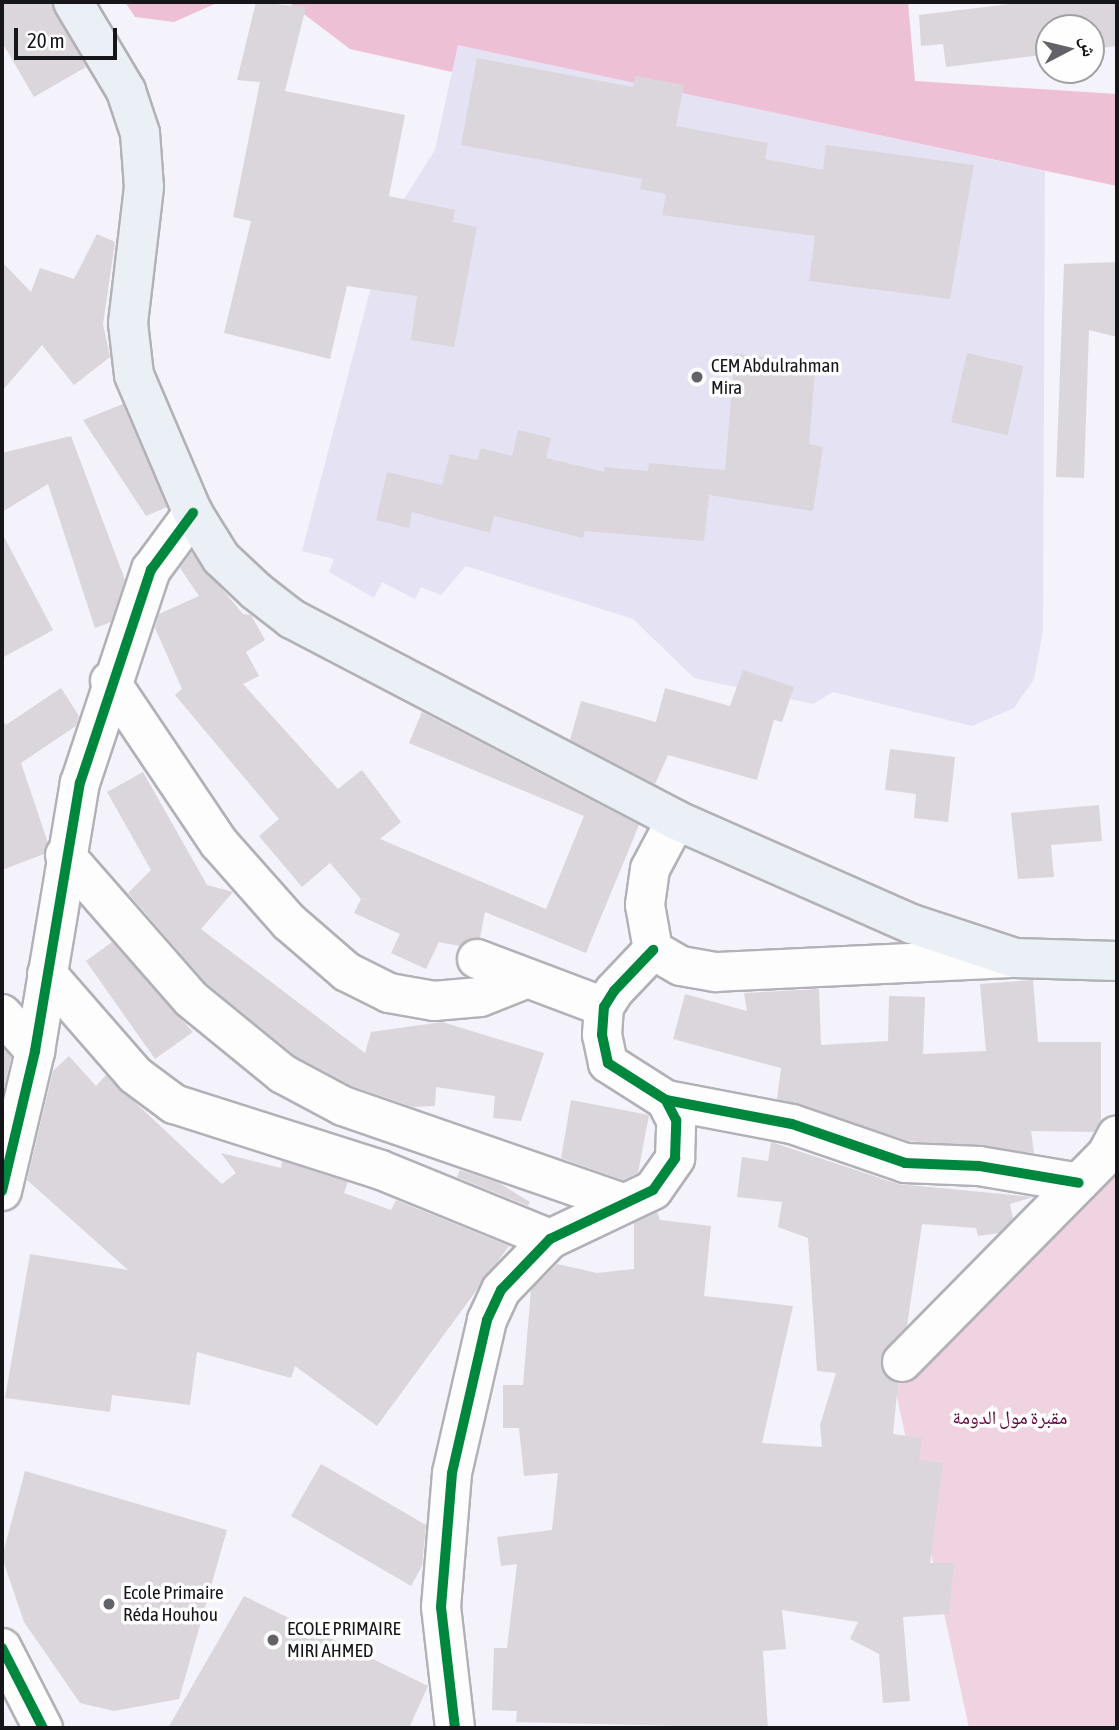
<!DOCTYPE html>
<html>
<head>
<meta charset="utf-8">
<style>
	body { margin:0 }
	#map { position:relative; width:1119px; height:1730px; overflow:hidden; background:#f4f2fa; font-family:"Asap Condensed","Noto Naskh Arabic",sans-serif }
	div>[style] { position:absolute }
	.built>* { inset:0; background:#e5e3f3 }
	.green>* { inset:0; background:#f0d3e1 }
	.forest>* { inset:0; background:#edc0d6 }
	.building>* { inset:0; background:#dad6dc; transform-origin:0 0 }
	.roads { filter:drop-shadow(2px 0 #b2b1b7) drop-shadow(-2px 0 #b2b1b7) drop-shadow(0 2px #b2b1b7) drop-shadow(0 -2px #b2b1b7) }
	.minor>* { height:38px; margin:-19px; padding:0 19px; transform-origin:19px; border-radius:19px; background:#fdfdfe }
	.major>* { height:38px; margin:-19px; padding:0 19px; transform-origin:19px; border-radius:19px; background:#ebeff6 }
	.cycleway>* { height:10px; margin:-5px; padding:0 5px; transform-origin:5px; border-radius:5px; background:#00873e }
	.dots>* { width:19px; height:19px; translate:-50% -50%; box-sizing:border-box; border:4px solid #fefefe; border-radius:50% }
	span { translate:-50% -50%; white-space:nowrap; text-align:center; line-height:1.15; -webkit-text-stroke:7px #fefefe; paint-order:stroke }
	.poi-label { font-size:19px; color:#15151a }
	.left { translate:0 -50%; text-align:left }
	.park-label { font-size:19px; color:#610038 }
	.frame { position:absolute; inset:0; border:4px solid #15151a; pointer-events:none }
	.north { position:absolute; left:1035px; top:14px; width:70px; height:70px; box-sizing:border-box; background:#fefefe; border:2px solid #a1a1a3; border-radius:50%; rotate:83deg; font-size:19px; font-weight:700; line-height:28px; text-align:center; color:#15151a }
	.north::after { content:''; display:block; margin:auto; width:24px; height:32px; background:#636268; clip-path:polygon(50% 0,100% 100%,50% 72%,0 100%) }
	.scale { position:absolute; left:14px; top:28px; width:103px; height:32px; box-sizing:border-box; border:4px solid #15151a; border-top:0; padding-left:9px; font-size:21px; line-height:24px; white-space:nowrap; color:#15151a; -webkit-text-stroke:5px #fefefe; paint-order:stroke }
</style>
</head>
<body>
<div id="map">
	<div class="built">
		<i style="clip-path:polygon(458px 44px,1045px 171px,1043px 631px,1034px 679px,1014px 708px,972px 726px,833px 692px,813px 704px,694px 678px,633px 619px,466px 566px,441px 595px,421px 587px,415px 599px,382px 582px,374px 598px,329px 572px,334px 559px,302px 551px,387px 226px,435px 150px)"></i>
	</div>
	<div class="green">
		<i style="clip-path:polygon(1117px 1129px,1117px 1728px,969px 1728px,895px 1388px)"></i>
	</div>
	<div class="forest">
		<i style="clip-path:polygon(125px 2px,219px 2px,174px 22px,135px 17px)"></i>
		<i style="clip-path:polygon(288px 2px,908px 2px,915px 81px,1117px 94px,1117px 186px,458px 45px,452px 72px,350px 49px)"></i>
	</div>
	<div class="building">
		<i style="clip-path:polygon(2px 2px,51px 2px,86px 67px,34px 97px,2px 42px)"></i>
		<i style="clip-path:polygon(256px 2px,306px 7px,285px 91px,405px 115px,389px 196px,455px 210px,453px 222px,477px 227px,454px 347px,411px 340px,417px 296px,347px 286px,330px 359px,224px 333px,251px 221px,233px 217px,260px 82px,237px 80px)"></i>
		<i style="clip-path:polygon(1027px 2px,1117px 2px,1117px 46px,1091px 49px,1091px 28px,1049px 28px,1049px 54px,946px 67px,943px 44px,921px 46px,919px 15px)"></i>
		<i style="clip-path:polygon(477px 58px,633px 87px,635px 76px,684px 85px,676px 126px,768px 143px,765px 159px,823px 170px,826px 145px,974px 165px,950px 299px,809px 281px,815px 236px,662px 215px,666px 194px,640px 189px,642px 179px,461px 145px)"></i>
		<i style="clip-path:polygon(97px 234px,115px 242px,103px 324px,110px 357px,74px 385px,42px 345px,2px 391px,2px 262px,31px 292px,40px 268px,74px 279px)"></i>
		<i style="clip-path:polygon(1117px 262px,1117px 337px,1089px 330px,1084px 478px,1056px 477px,1064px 264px)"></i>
		<i style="left:967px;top:353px;width:58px;height:71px;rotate:13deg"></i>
		<i style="clip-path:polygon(735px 354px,816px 361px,809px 444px,823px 447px,813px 511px,709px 495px,704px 541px,585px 531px,583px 538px,494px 516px,490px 533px,412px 512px,409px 528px,376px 520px,387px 472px,442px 485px,450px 454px,477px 460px,481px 448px,512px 456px,518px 430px,551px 438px,546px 458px,604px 472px,605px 467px,648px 471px,649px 463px,725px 470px)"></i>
		<i style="clip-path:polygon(123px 404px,167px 507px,146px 516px,83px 420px)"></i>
		<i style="clip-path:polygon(71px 436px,125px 580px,111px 622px,95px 628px,48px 484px,2px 512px,2px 453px)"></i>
		<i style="clip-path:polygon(2px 533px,53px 630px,2px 658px)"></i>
		<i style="clip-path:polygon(191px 552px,243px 614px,251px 615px,265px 640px,246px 652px,259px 676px,243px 684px,338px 789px,362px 770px,401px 822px,380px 839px,546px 909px,584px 816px,409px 743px,422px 712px,639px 825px,586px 953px,485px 912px,480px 938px,460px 946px,439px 942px,426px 969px,391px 953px,400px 934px,354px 913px,361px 899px,330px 863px,302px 887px,259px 836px,279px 819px,175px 695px,182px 689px,155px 628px,159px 614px,199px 596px,180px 568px)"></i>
		<i style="clip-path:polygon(743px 670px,794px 687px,782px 722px,774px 720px,757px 780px,668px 755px,655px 784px,570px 740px,581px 701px,656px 722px,665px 688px,730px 706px)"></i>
		<i style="clip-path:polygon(61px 688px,79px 716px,76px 726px,21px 763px,48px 843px,44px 854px,2px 870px,2px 719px,6px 725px)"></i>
		<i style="clip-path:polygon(890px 749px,955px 757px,948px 822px,914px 818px,916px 794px,885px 790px)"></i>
		<i style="clip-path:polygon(143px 772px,207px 885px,233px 892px,201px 929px,365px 1053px,371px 1032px,442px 1022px,544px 1053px,521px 1121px,493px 1118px,495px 1096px,436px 1087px,435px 1106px,413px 1107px,352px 1086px,297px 1057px,206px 983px,128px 893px,151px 870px,107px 792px)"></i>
		<i style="clip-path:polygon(1099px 805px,1102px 841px,1051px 845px,1054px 877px,1018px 879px,1011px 813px)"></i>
		<i style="clip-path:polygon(112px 942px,193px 1032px,155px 1059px,86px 961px)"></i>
		<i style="clip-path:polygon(1033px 980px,1038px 1042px,1101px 1042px,1101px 1122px,1094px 1132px,1031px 1131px,1034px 1153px,909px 1141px,777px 1099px,781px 1068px,673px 1039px,685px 994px,747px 1011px,744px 993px,819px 989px,821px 1045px,888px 1041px,889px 996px,925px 997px,923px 1054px,986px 1051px,980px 984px)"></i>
		<i style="clip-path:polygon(2px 1047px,11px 1057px,2px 1097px)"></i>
		<i style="clip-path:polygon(69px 1056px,96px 1086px,106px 1075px,222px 1184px,236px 1173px,221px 1153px,281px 1168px,282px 1161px,348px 1182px,344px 1193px,391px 1210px,396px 1200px,509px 1246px,377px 1426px,295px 1366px,291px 1378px,197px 1352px,190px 1405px,112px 1395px,110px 1412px,5px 1398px,30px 1254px,128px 1270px,27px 1180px,53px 1071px)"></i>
		<i style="clip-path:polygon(571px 1100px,649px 1115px,638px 1173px,623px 1180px,561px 1158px)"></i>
		<i style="clip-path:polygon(771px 1142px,898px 1184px,1033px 1197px,1010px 1204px,1013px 1219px,999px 1233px,978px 1236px,976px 1228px,922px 1224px,907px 1326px,881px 1357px,886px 1377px,898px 1383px,893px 1434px,922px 1438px,919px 1460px,943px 1463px,930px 1563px,954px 1563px,949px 1614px,903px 1617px,910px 1701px,883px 1703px,879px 1654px,850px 1639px,858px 1622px,782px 1610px,786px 1649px,763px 1651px,768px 1728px,516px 1722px,517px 1711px,492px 1710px,494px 1648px,507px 1648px,517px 1564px,501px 1566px,497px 1537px,552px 1530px,558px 1473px,524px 1476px,519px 1428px,503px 1428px,503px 1385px,523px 1385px,531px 1290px,557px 1264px,597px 1273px,634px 1269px,634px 1223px,657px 1212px,660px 1220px,711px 1226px,704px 1296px,793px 1306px,762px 1443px,822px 1447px,820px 1425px,836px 1373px,817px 1371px,808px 1238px,778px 1227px,782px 1202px,737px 1197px,742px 1157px,768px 1161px)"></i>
		<i style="clip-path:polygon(460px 1170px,499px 1183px,530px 1202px,528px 1206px,457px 1177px)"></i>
		<i style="clip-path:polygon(321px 1464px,426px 1525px,422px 1566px,411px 1586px,291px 1516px)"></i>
		<i style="clip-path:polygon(25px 1471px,227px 1530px,179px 1699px,114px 1711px,80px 1703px,24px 1622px,2px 1557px)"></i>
		<i style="clip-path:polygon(244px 1596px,428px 1686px,409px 1728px,168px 1728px)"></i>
	</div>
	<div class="roads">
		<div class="minor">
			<i style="left:110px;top:681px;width:195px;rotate:56.1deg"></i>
			<i style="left:219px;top:843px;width:106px;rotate:48.5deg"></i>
			<i style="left:289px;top:922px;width:77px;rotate:40.8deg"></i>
			<i style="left:347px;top:972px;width:47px;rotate:26.6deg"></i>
			<i style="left:389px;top:993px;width:46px;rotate:10.1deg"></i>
			<i style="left:434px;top:1001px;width:46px;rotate:-5deg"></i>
			<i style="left:480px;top:997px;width:46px;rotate:-21.6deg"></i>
			<i style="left:676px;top:820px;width:55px;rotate:118deg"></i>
			<i style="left:650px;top:869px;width:36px;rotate:98deg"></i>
			<i style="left:645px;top:905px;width:46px;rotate:79.9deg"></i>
			<i style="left:653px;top:950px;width:32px;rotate:30deg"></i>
			<i style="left:681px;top:966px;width:36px;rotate:10deg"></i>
			<i style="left:716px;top:972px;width:297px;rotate:-2.7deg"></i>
			<i style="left:65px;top:855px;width:191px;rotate:48.8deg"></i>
			<i style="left:191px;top:999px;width:119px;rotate:39.2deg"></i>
			<i style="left:283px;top:1074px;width:68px;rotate:28.1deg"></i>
			<i style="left:343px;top:1106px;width:293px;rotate:19.1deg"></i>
			<i style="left:477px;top:959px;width:136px;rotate:20.7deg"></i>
			<i style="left:47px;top:974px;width:134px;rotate:48.9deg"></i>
			<i style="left:135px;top:1075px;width:49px;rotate:36.6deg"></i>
			<i style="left:174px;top:1104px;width:217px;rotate:17.7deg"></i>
			<i style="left:381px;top:1170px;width:183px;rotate:22.2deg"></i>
			<i style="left:2px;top:1014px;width:50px;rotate:48.3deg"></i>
			<i style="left:666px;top:1100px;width:128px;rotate:10.8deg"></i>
			<i style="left:792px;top:1124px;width:120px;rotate:19deg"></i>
			<i style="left:905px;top:1163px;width:74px;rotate:2.3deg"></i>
			<i style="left:979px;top:1166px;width:101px;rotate:9.6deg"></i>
			<i style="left:2px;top:1191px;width:144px;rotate:-76.7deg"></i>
			<i style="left:35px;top:1051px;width:272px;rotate:-80.5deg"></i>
			<i style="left:80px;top:783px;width:225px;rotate:-71.6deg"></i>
			<i style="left:151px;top:570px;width:71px;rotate:-53.6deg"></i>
			<i style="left:902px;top:1362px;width:292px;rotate:-45.4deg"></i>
			<i style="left:1107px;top:1154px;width:21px;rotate:-62deg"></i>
			<i style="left:2px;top:1648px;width:90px;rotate:62.9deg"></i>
			<i style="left:455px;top:1728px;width:122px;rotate:-96.6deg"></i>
			<i style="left:441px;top:1607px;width:134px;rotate:-85.3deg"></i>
			<i style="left:452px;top:1473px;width:157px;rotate:-77.1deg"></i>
			<i style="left:487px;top:1320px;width:33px;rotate:-65deg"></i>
			<i style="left:501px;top:1290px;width:71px;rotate:-46.1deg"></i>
			<i style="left:550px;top:1239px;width:114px;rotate:-25.4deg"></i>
			<i style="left:653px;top:1190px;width:39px;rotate:-55deg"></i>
			<i style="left:675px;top:1158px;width:38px;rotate:-88deg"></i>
			<i style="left:676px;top:1120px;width:22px;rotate:-117deg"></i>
			<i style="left:666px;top:1100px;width:69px;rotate:-147.5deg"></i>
			<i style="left:608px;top:1063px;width:29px;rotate:-102deg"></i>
			<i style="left:602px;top:1035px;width:28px;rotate:-86deg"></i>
			<i style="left:604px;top:1007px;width:19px;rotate:-58deg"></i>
			<i style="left:614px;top:991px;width:57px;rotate:-46.4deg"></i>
		</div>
		<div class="major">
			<i style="left:73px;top:2px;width:104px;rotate:59.2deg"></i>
			<i style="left:126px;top:91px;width:44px;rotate:71.6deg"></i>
			<i style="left:140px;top:133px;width:54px;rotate:85.8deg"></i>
			<i style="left:144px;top:187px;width:137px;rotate:96.7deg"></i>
			<i style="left:128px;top:323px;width:52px;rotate:83.4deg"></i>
			<i style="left:134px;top:375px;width:150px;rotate:66.9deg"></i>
			<i style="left:193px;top:513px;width:53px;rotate:58.1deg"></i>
			<i style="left:221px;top:558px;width:48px;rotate:43.3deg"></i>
			<i style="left:256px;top:591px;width:46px;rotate:37.9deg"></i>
			<i style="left:292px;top:619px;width:433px;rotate:27.6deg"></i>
			<i style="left:676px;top:820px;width:258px;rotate:23.8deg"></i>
			<i style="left:912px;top:924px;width:108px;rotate:18.3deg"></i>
			<i style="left:1015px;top:958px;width:102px;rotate:1.7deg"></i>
		</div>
	</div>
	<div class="cycleway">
		<i style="left:666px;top:1100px;width:128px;rotate:10.8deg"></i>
		<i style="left:792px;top:1124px;width:120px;rotate:19deg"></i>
		<i style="left:905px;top:1163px;width:74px;rotate:2.3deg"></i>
		<i style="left:979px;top:1166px;width:101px;rotate:9.6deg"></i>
		<i style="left:2px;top:1191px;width:144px;rotate:-76.7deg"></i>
		<i style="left:35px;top:1051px;width:272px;rotate:-80.5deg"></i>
		<i style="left:80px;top:783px;width:225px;rotate:-71.6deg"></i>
		<i style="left:151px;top:570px;width:71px;rotate:-53.6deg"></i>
		<i style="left:2px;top:1648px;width:90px;rotate:62.9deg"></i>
		<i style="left:455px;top:1728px;width:122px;rotate:-96.6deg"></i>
		<i style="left:441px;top:1607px;width:134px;rotate:-85.3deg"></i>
		<i style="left:452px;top:1473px;width:157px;rotate:-77.1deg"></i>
		<i style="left:487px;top:1320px;width:33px;rotate:-65deg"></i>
		<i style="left:501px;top:1290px;width:71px;rotate:-46.1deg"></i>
		<i style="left:550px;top:1239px;width:114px;rotate:-25.4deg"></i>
		<i style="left:653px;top:1190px;width:39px;rotate:-55deg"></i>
		<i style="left:675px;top:1158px;width:38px;rotate:-88deg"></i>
		<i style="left:676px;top:1120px;width:22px;rotate:-117deg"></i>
		<i style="left:666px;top:1100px;width:69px;rotate:-147.5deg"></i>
		<i style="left:608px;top:1063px;width:29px;rotate:-102deg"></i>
		<i style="left:602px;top:1035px;width:28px;rotate:-86deg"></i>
		<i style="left:604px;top:1007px;width:19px;rotate:-58deg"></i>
		<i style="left:614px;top:991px;width:57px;rotate:-46.4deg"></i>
	</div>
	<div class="dots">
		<i style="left:697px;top:377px;background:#636268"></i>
		<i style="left:109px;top:1604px;background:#636268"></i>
		<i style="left:273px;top:1640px;background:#636268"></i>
	</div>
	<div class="poi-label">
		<span class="left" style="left:711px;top:377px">CEM Abdulrahman<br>Mira</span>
		<span class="left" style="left:123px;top:1604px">Ecole Primaire<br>Réda Houhou</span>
		<span class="left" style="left:287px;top:1640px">ECOLE PRIMAIRE<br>MIRI AHMED</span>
	</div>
	<div class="park-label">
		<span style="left:1010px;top:1418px">مقبرة مول الدومة</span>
	</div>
	<div class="frame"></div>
	<div class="north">ش</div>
	<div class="scale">20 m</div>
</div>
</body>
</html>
